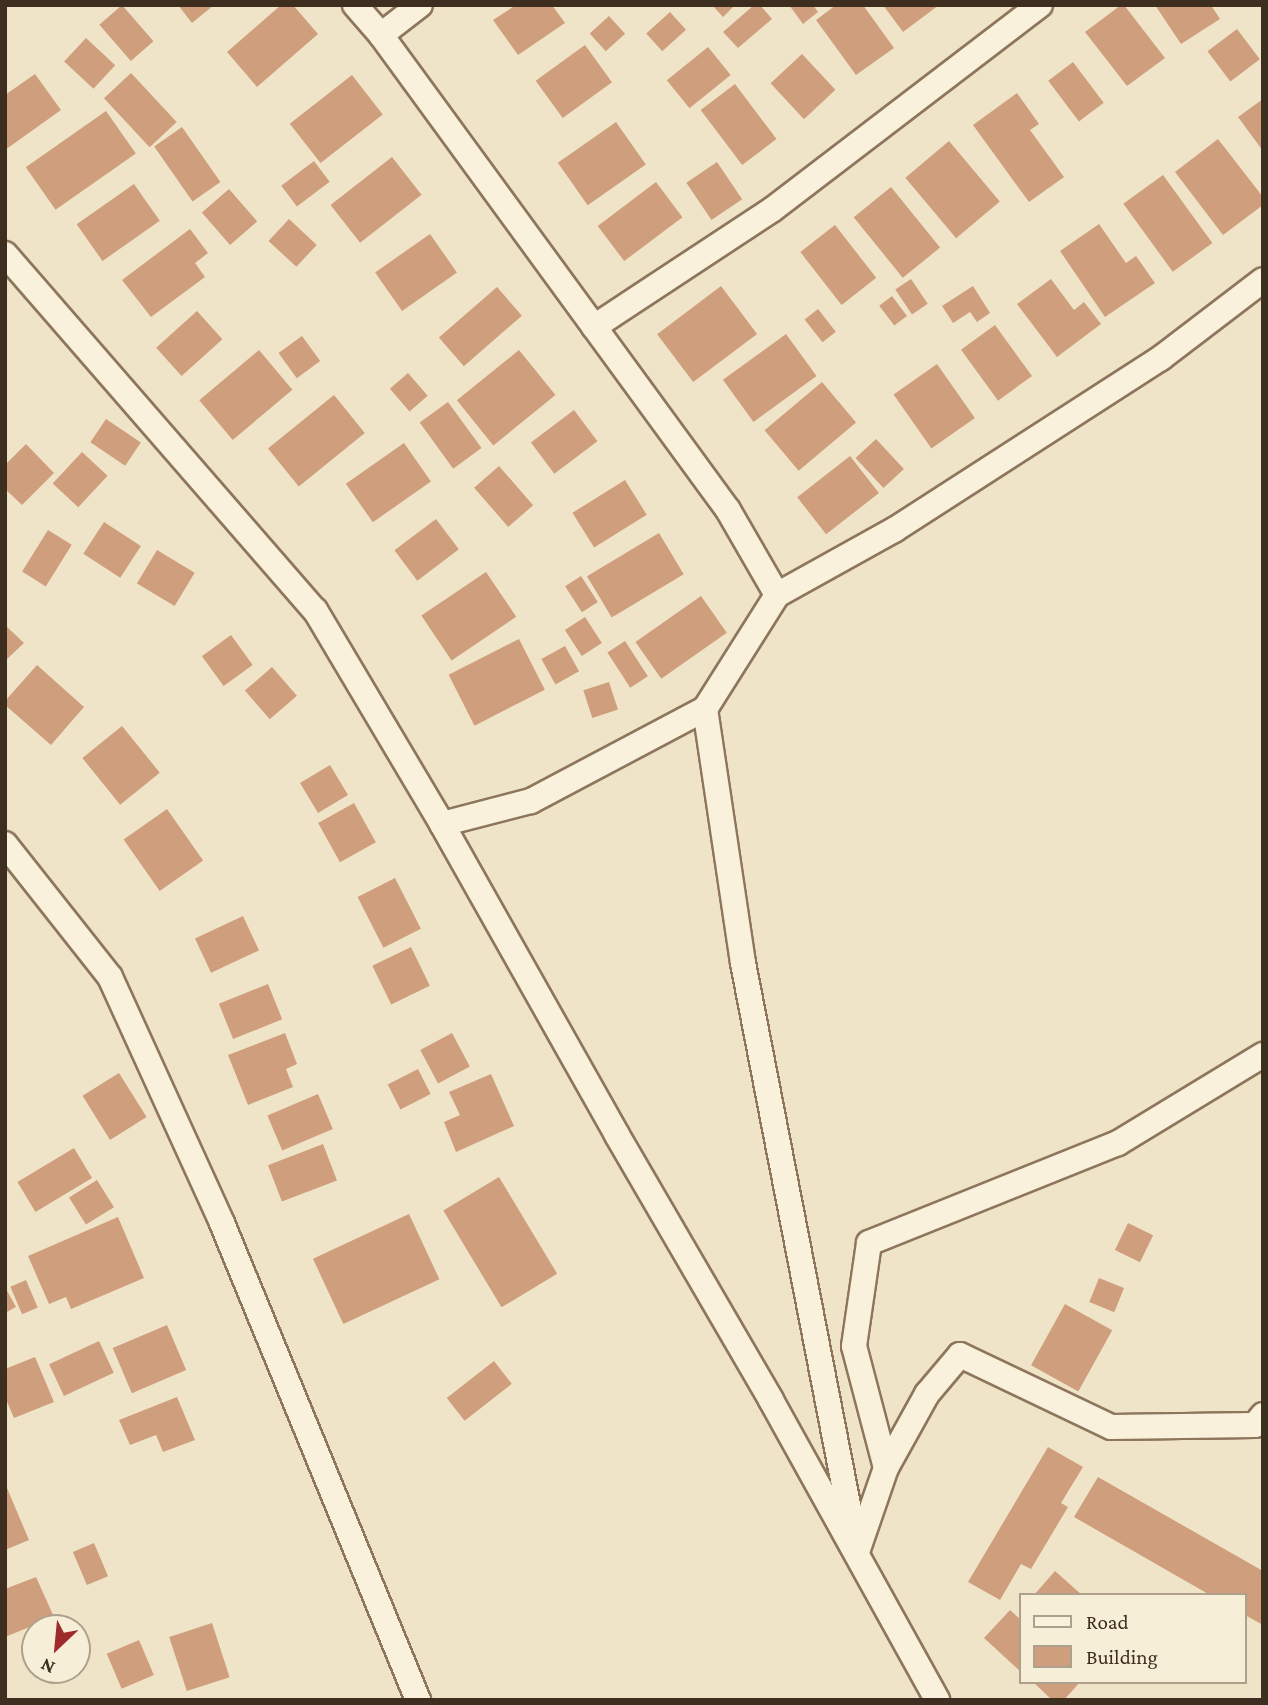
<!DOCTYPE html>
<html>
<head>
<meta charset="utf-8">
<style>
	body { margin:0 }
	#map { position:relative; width:1268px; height:1705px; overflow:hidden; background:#f0e4c8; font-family:"Crimson Pro",serif }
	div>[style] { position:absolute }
	.building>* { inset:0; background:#cf9f7d; transform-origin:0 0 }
	.roads { filter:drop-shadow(2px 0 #8d765c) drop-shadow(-2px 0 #8d765c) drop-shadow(0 2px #8d765c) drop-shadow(0 -2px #8d765c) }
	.minor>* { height:24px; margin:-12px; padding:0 12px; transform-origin:12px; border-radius:12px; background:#faf1dc }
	span { translate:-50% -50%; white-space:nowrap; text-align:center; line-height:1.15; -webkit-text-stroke:7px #f7eed8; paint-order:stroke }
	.frame { position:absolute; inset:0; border:7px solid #3d2e20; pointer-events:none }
	.legend { position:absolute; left:1019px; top:1593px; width:228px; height:91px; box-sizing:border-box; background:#f7eed8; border:2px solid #ada18e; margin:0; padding:9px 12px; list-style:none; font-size:21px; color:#3d2e20 }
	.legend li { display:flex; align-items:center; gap:14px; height:35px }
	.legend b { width:35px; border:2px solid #ada18e }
	.north { position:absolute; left:21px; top:1614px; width:70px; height:70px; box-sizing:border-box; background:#f7eed8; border:2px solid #ada18e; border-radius:50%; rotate:206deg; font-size:19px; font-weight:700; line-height:28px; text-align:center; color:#3d2e20 }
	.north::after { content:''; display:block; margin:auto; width:24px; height:32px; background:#9e2a2b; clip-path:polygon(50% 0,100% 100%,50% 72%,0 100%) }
</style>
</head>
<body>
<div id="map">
	<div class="building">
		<i style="left:122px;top:5px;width:48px;height:30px;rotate:49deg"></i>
		<i style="clip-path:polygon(178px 5px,214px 5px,192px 23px)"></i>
		<i style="clip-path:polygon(281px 5px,293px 5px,318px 34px,257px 87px,227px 52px)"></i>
		<i style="clip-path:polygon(516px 5px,552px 5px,565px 23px,518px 55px,493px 20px)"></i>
		<i style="clip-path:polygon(712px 5px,735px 5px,723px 17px)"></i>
		<i style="clip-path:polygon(754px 5px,760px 5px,772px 19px,738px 48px,723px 32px)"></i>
		<i style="clip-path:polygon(789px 5px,813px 5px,818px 12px,803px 24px)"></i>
		<i style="clip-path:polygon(836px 5px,863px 5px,894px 48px,856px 75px,816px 20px)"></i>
		<i style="clip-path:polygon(883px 5px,939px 5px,903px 32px)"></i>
		<i style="clip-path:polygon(1121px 5px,1124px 5px,1165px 58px,1127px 86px,1085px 32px)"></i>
		<i style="clip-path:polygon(1155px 5px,1211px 5px,1220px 19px,1181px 44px)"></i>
		<i style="left:670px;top:12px;width:24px;height:32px;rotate:48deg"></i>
		<i style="left:609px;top:16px;width:24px;height:26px;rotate:48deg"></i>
		<i style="left:1237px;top:29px;width:38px;height:37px;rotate:53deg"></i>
		<i style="left:86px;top:38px;width:40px;height:32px;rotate:43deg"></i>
		<i style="left:585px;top:45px;width:46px;height:61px;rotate:54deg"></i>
		<i style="left:708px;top:47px;width:36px;height:53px;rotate:51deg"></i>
		<i style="left:802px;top:54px;width:49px;height:43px;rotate:47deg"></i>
		<i style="left:1073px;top:62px;width:51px;height:31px;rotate:53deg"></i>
		<i style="left:131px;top:73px;width:67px;height:37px;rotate:47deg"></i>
		<i style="clip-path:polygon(35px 74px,61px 110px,5px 150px,5px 95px)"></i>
		<i style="left:352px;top:75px;width:50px;height:79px;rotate:52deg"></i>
		<i style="left:735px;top:84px;width:69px;height:43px;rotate:53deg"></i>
		<i style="clip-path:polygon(1017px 93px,1039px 124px,1030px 130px,1064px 177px,1029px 202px,973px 125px)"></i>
		<i style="clip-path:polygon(1263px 99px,1263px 151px,1238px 117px)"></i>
		<i style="left:106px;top:111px;width:52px;height:98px;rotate:55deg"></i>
		<i style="left:616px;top:122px;width:52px;height:71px;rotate:55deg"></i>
		<i style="left:182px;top:127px;width:67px;height:34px;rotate:55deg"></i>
		<i style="clip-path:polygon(1218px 139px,1263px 197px,1263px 205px,1223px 235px,1175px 172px)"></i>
		<i style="left:949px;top:141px;width:79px;height:57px;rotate:50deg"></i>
		<i style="left:392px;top:157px;width:48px;height:78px;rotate:52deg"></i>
		<i style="left:314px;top:161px;width:26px;height:41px;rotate:53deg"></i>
		<i style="left:717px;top:162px;width:45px;height:37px;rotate:56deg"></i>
		<i style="left:1163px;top:175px;width:84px;height:49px;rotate:54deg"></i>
		<i style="left:656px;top:182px;width:44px;height:73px;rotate:53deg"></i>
		<i style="left:134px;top:184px;width:45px;height:70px;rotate:55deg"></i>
		<i style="left:891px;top:187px;width:78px;height:48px;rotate:51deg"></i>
		<i style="left:229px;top:189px;width:43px;height:36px;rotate:49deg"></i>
		<i style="left:289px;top:219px;width:38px;height:30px;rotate:43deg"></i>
		<i style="clip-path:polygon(1099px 224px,1126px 263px,1136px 256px,1155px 283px,1105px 317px,1060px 251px)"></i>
		<i style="left:835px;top:225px;width:67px;height:44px;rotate:52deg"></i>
		<i style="clip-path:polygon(190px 229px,208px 253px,195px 263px,205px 277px,151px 317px,122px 280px)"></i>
		<i style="left:430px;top:234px;width:47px;height:67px;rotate:55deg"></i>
		<i style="left:911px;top:279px;width:30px;height:19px;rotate:56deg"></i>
		<i style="clip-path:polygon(1051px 279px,1074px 310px,1084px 302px,1101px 324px,1057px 357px,1017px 304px)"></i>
		<i style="left:721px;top:286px;width:60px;height:80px;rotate:53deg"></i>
		<i style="clip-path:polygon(973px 286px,990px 313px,977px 322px,970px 312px,953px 323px,942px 306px)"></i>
		<i style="left:497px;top:287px;width:38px;height:77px;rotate:49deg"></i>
		<i style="left:892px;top:296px;width:25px;height:16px;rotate:53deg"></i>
		<i style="left:818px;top:309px;width:29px;height:17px;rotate:52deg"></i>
		<i style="left:197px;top:311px;width:38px;height:55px;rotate:48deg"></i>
		<i style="left:995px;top:325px;width:63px;height:42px;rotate:54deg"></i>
		<i style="left:786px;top:334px;width:52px;height:78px;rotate:54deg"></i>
		<i style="left:302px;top:336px;width:31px;height:29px;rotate:54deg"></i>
		<i style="left:259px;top:350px;width:52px;height:78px;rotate:50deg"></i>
		<i style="left:519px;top:350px;width:58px;height:80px;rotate:51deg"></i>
		<i style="left:937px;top:364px;width:66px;height:53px;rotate:55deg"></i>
		<i style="left:408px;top:373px;width:30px;height:24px;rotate:49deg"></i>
		<i style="left:822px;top:382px;width:53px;height:75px;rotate:50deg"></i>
		<i style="left:334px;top:395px;width:49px;height:85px;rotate:51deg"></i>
		<i style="left:448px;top:402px;width:57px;height:35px;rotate:54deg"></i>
		<i style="left:574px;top:410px;width:39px;height:54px;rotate:53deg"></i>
		<i style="left:106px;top:419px;width:42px;height:28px;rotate:34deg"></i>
		<i style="left:876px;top:439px;width:41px;height:28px;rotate:47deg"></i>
		<i style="left:404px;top:443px;width:47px;height:71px;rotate:55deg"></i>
		<i style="clip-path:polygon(26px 444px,54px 473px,22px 505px,5px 489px,5px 465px)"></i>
		<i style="left:82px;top:452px;width:35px;height:43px;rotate:43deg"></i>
		<i style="left:850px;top:456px;width:47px;height:67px;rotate:52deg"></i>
		<i style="left:499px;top:466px;width:52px;height:33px;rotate:49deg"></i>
		<i style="left:625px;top:480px;width:41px;height:62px;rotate:58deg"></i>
		<i style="left:436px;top:519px;width:38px;height:52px;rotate:53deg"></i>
		<i style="left:104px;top:522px;width:44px;height:38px;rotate:33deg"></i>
		<i style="left:48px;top:530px;width:28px;height:49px;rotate:32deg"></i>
		<i style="left:659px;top:533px;width:48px;height:84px;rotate:59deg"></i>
		<i style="left:157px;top:550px;width:44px;height:39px;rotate:31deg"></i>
		<i style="left:486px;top:572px;width:54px;height:78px;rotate:56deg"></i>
		<i style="left:581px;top:576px;width:31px;height:19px;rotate:57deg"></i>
		<i style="left:701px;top:596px;width:45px;height:80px;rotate:55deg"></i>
		<i style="left:585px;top:617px;width:31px;height:24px;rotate:57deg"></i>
		<i style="clip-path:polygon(5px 625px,24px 643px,5px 661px)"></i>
		<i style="left:231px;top:635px;width:37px;height:36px;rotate:54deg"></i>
		<i style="left:519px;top:639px;width:57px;height:79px;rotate:63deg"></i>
		<i style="left:625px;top:641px;width:42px;height:21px;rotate:57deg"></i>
		<i style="left:565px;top:646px;width:29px;height:27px;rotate:61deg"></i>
		<i style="clip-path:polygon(37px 665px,84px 707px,51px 745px,5px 705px,5px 701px)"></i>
		<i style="left:272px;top:667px;width:38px;height:36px;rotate:49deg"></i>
		<i style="left:609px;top:682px;width:29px;height:27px;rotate:72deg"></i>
		<i style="left:122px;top:726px;width:60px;height:51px;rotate:51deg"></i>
		<i style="left:330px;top:765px;width:35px;height:35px;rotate:59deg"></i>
		<i style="left:354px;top:803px;width:45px;height:41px;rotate:61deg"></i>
		<i style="left:167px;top:809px;width:63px;height:53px;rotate:55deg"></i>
		<i style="left:395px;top:878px;width:57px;height:42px;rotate:63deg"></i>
		<i style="left:243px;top:916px;width:38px;height:53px;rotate:65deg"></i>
		<i style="left:411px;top:947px;width:43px;height:43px;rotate:64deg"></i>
		<i style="left:268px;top:984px;width:38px;height:53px;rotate:68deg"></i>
		<i style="clip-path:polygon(285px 1033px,297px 1064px,286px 1069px,293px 1087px,248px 1105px,228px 1055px)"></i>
		<i style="left:452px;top:1033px;width:38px;height:36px;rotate:62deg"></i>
		<i style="left:418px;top:1069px;width:28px;height:34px;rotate:63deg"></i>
		<i style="left:119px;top:1073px;width:52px;height:43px;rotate:58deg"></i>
		<i style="clip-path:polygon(491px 1074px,514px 1126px,456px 1152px,444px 1122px,460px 1115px,449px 1092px)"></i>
		<i style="left:318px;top:1094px;width:38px;height:55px;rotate:67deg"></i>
		<i style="left:323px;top:1144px;width:39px;height:59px;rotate:69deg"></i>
		<i style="left:74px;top:1148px;width:35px;height:66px;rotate:59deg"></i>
		<i style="left:499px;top:1177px;width:113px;height:65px;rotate:59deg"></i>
		<i style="left:97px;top:1180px;width:32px;height:33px;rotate:58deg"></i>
		<i style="left:409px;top:1214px;width:72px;height:106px;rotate:65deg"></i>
		<i style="clip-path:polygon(118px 1217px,144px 1278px,71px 1309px,66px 1297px,49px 1304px,28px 1256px)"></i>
		<i style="left:1128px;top:1223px;width:28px;height:30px;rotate:26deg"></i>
		<i style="left:1099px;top:1278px;width:27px;height:26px;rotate:22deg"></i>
		<i style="left:26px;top:1280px;width:30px;height:17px;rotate:67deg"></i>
		<i style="clip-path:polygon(5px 1287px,16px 1307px,5px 1313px)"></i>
		<i style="left:1065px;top:1304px;width:54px;height:70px;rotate:29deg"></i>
		<i style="left:167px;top:1325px;width:49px;height:59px;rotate:67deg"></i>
		<i style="left:99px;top:1341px;width:35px;height:55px;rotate:65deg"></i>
		<i style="clip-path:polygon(35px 1357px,54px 1402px,14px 1418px,5px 1397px,5px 1369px)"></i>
		<i style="left:494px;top:1361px;width:29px;height:60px;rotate:52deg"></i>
		<i style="clip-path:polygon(177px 1397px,195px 1440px,163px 1452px,156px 1435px,130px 1445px,119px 1420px)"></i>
		<i style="clip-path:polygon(1048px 1447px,1083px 1467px,1061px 1503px,1068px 1507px,1031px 1569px,1021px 1564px,1000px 1600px,968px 1582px)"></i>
		<i style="clip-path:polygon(1098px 1477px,1263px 1571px,1263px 1625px,1245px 1615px,1245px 1595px,1210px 1595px,1074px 1517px)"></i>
		<i style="clip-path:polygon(7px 1488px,29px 1540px,5px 1550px,5px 1489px)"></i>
		<i style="left:94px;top:1543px;width:36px;height:23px;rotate:67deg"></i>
		<i style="clip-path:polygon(1055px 1571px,1082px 1595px,1034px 1595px)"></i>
		<i style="clip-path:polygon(36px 1577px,54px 1617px,5px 1637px,5px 1589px)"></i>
		<i style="clip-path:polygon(1010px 1610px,1021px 1620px,1021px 1672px,984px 1638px)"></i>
		<i style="left:212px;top:1623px;width:57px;height:45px;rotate:72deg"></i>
		<i style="left:139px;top:1640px;width:38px;height:35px;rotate:67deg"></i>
		<i style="clip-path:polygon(1033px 1682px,1080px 1682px,1064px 1700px,1052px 1700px)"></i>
	</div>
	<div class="roads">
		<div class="minor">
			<i style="left:355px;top:5px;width:40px;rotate:49deg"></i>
			<i style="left:381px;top:35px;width:588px;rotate:53.85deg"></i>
			<i style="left:728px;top:510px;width:98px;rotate:60deg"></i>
			<i style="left:381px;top:35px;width:49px;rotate:-37.6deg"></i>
			<i style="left:5px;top:254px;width:472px;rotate:49deg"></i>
			<i style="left:315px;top:610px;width:249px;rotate:59.3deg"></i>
			<i style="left:442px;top:824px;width:357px;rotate:60.6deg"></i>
			<i style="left:617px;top:1135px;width:306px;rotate:59.8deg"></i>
			<i style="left:771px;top:1400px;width:343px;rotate:61deg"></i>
			<i style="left:594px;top:327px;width:214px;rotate:-33.4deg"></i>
			<i style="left:773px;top:209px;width:336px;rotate:-37.4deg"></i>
			<i style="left:442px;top:824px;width:92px;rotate:-14.5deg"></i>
			<i style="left:531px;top:801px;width:197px;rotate:-27.9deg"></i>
			<i style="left:5px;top:844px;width:169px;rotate:51.7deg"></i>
			<i style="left:110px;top:977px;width:270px;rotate:65.5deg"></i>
			<i style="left:222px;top:1223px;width:516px;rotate:67.66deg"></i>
			<i style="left:886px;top:1468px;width:85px;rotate:-61deg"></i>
			<i style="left:927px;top:1394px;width:51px;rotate:-49.8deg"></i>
			<i style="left:960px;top:1355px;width:167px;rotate:25.5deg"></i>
			<i style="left:1111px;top:1427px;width:144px;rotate:-0.8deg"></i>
			<i style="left:1255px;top:1425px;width:13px;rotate:-51deg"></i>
			<i style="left:853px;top:1531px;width:579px;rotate:-100.96deg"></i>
			<i style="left:743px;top:963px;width:257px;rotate:-98.5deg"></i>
			<i style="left:705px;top:709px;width:135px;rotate:-57.7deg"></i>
			<i style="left:777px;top:595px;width:134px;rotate:-29.1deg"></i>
			<i style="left:894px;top:530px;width:318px;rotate:-32.8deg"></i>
			<i style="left:1161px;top:358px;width:128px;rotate:-37.4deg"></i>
			<i style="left:857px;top:1552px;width:89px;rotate:-71deg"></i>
			<i style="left:886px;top:1468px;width:126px;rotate:-104.7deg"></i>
			<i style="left:854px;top:1346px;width:104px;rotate:-81.7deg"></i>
			<i style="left:869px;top:1243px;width:268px;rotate:-21.9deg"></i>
			<i style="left:1118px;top:1143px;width:170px;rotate:-31.3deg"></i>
		</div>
	</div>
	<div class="frame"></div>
	<ul class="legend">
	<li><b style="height:9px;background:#faf1dc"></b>Road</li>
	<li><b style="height:19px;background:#cf9f7d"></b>Building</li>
	</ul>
	<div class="north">N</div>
</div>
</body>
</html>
